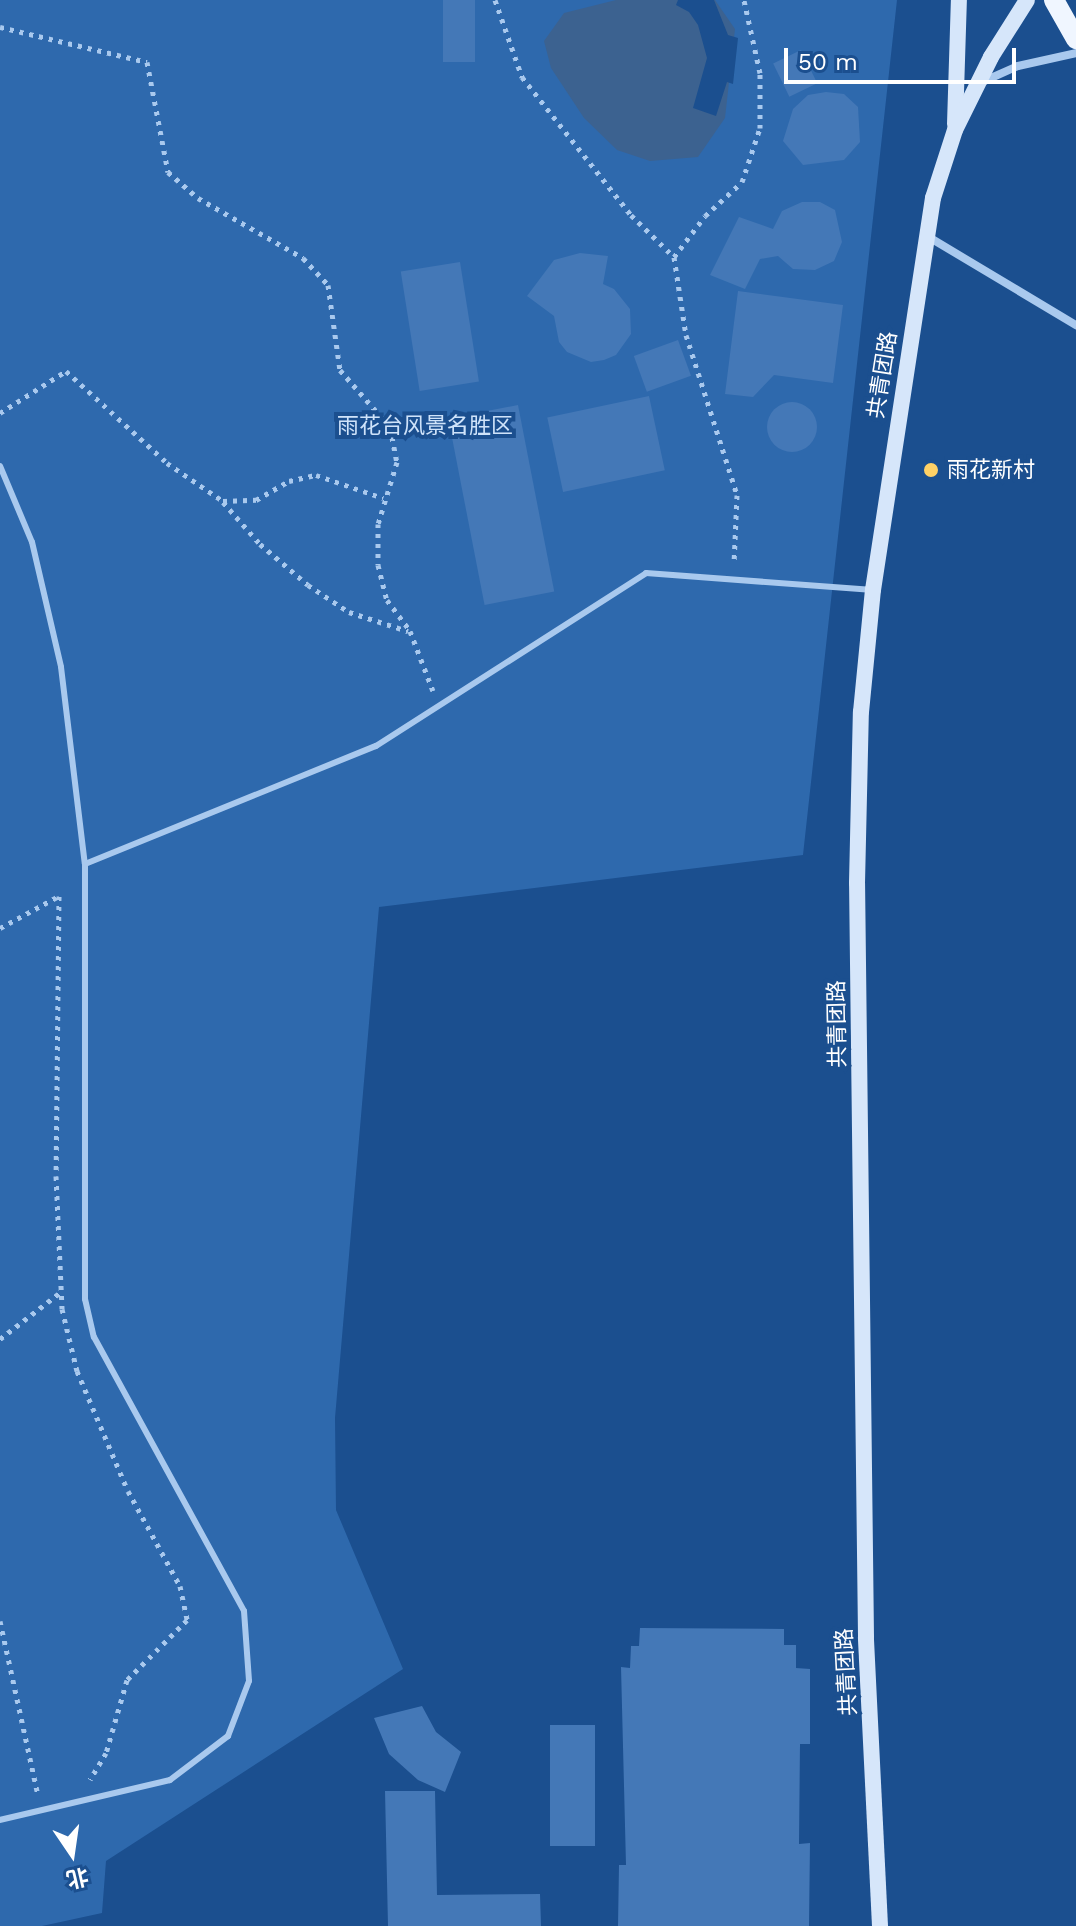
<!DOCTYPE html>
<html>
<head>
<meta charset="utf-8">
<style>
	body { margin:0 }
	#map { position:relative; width:1076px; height:1926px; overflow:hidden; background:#1b4f8f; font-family:"Work Sans","Noto Sans SC",sans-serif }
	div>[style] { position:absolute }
	.green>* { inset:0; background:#2e69ad }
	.water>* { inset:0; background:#3c6290 }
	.pier>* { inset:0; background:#1b4f8f }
	.building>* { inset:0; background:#4478b7; transform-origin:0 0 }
	.round { border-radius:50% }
	.path>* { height:5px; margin-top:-2.5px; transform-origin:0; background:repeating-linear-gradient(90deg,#a9c9ee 0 4px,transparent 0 10px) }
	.lane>* { height:6px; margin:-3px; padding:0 3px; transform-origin:3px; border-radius:3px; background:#a9c9ee }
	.street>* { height:8px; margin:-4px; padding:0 4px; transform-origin:4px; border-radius:4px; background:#a9c9ee }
	.secondary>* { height:16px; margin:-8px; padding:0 8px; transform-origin:8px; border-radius:8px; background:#d6e6fa }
	.primary>* { height:20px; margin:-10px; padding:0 10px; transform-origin:10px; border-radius:10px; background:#f0f6ff }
	.dots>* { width:22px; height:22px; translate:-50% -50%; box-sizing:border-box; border:4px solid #1b4f8f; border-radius:50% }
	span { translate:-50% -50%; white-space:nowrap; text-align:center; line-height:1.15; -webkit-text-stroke:8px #1b4f8f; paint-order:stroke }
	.street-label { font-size:22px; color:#fff }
	.park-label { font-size:22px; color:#cfe3fa }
	.poi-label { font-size:22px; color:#fff }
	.left { translate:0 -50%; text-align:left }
	.north { position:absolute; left:32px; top:1814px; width:80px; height:80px; -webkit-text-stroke:6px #1b4f8f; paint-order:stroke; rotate:167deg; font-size:22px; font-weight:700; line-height:32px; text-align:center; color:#fff }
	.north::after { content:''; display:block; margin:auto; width:28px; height:36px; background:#fff; clip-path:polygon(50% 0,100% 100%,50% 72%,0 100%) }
	.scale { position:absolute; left:784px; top:48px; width:232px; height:36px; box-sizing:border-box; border:4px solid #fff; border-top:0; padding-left:10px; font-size:24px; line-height:28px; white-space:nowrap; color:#fff; -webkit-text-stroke:6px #1b4f8f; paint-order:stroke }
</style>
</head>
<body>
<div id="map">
	<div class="green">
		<i style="clip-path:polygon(0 0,897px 0,803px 855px,379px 907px,335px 1418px,336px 1510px,403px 1669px,106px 1861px,102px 1913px,42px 1926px,0 1926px)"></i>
	</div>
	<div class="water">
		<i style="clip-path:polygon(616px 0,715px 0,735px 29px,725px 118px,698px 157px,650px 161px,617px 150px,584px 118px,551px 68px,544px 41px,564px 13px)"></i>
	</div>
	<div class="pier">
		<i style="clip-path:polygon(678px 0,714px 0,728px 35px,738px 38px,733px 84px,727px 82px,716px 116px,693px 108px,707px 58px,698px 25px,689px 12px,676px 5px)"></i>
	</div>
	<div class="building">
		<i style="left:443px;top:0;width:32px;height:62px"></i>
		<i style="left:801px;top:50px;width:37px;height:31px;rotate:64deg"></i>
		<i style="clip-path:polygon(826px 92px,844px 94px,858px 107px,860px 142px,844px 160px,803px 165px,783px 141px,793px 109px,808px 95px)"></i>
		<i style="clip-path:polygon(802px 202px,820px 202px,835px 210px,842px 242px,834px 261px,815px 270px,793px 269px,778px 256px,760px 259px,745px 289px,710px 275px,739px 217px,773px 229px,782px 211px)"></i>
		<i style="clip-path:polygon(580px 253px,608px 256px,603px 284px,614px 289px,630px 309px,631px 334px,616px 355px,604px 360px,591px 362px,567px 352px,559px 342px,554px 316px,527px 296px,554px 260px)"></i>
		<i style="left:460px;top:262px;width:121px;height:60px;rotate:81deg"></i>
		<i style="clip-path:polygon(738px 291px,843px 305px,833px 383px,774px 375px,753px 397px,725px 394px)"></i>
		<i style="left:678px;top:340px;width:38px;height:47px;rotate:70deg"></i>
		<i style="left:649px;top:396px;width:76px;height:104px;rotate:78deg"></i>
		<i class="round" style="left:767px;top:402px;width:50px;height:50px"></i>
		<i style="left:518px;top:405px;width:190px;height:71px;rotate:79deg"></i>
		<i style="clip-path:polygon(640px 1628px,784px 1629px,784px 1645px,796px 1645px,796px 1668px,810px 1669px,810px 1744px,800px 1744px,799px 1844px,810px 1843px,809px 1926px,618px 1926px,619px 1865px,626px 1865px,621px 1667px,630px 1668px,631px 1646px,639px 1646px)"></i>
		<i style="clip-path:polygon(422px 1706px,436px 1732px,461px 1752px,445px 1792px,418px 1780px,389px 1754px,374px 1718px)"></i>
		<i style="left:550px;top:1725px;width:45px;height:121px"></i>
		<i style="clip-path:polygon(385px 1791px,435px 1791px,437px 1895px,540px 1894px,541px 1926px,388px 1926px)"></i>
	</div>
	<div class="path">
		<i style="left:495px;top:0;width:82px;rotate:70.7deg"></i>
		<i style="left:522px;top:77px;width:176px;rotate:51.7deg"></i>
		<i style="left:631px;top:215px;width:60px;rotate:44.3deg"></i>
		<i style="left:674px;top:257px;width:79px;rotate:81.3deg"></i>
		<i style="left:686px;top:335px;width:168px;rotate:72.3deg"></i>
		<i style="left:737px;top:495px;width:68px;rotate:92.5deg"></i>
		<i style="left:0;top:27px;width:151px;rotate:13.4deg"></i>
		<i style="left:147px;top:62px;width:112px;rotate:79.2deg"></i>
		<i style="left:168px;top:172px;width:40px;rotate:41deg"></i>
		<i style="left:198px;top:198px;width:121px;rotate:29.7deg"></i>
		<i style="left:303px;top:258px;width:37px;rotate:47deg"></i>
		<i style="left:328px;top:285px;width:86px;rotate:82deg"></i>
		<i style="left:340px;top:370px;width:76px;rotate:48.7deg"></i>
		<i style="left:390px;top:427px;width:36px;rotate:79deg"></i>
		<i style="left:397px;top:462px;width:65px;rotate:107deg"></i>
		<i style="left:378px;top:524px;width:41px;rotate:90deg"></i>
		<i style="left:378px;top:565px;width:36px;rotate:76deg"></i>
		<i style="left:387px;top:600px;width:39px;rotate:53deg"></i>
		<i style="left:410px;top:631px;width:64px;rotate:69deg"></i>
		<i style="left:674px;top:257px;width:51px;rotate:-52.9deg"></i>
		<i style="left:705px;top:216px;width:50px;rotate:-42.6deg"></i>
		<i style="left:742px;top:182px;width:57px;rotate:-71.6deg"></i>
		<i style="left:760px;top:128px;width:55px;rotate:-90deg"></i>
		<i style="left:760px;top:73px;width:75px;rotate:-102.4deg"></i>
		<i style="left:0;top:413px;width:78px;rotate:-32.5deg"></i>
		<i style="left:66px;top:371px;width:137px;rotate:42.3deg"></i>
		<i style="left:167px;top:463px;width:68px;rotate:34.2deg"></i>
		<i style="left:223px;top:501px;width:33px;rotate:-2deg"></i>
		<i style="left:256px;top:500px;width:38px;rotate:-30deg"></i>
		<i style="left:289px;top:481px;width:28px;rotate:-13deg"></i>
		<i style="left:316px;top:475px;width:71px;rotate:18.9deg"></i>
		<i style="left:223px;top:502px;width:56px;rotate:48.6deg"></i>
		<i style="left:260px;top:544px;width:63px;rotate:40.5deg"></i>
		<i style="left:308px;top:585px;width:49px;rotate:33.4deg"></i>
		<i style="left:349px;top:612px;width:62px;rotate:17.9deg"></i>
		<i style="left:59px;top:896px;width:280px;rotate:90.6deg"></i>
		<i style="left:56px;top:1176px;width:133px;rotate:87.4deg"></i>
		<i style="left:62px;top:1309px;width:64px;rotate:76.4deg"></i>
		<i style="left:77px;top:1371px;width:130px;rotate:67deg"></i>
		<i style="left:128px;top:1491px;width:108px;rotate:61.3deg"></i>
		<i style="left:180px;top:1586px;width:35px;rotate:78deg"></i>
		<i style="left:187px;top:1620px;width:85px;rotate:135deg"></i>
		<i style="left:127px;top:1680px;width:76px;rotate:106deg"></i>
		<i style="left:106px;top:1753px;width:31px;rotate:121deg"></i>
		<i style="left:0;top:928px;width:67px;rotate:-28.5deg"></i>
		<i style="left:0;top:1339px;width:78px;rotate:-37.7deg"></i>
		<i style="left:0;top:1621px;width:178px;rotate:77.7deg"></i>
	</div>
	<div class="lane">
		<i style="left:0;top:466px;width:82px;rotate:67.2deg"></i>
		<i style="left:32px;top:542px;width:128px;rotate:76.9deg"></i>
		<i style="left:61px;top:667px;width:198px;rotate:83.1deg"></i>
		<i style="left:85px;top:864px;width:435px;rotate:90deg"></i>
		<i style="left:85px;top:1299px;width:39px;rotate:77deg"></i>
		<i style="left:94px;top:1337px;width:312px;rotate:61.3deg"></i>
		<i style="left:244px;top:1611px;width:70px;rotate:85.9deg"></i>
		<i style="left:249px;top:1681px;width:59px;rotate:110.9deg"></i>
		<i style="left:228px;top:1736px;width:73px;rotate:142.8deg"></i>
		<i style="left:170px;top:1780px;width:175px;rotate:166.8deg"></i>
		<i style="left:85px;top:864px;width:314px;rotate:-22.1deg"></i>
		<i style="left:376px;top:746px;width:321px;rotate:-32.6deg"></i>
		<i style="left:646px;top:573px;width:228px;rotate:4.3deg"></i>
	</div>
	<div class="street">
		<i style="left:982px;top:82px;width:39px;rotate:-24deg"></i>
		<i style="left:1018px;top:66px;width:59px;rotate:-12.6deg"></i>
		<i style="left:927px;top:236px;width:174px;rotate:30.9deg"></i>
	</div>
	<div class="secondary">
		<i style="left:955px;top:124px;width:124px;rotate:-88.2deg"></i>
		<i style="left:880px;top:1926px;width:289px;rotate:-92.8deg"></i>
		<i style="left:866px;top:1637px;width:754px;rotate:-90.68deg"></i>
		<i style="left:857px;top:883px;width:171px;rotate:-88.7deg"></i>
		<i style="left:861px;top:712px;width:123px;rotate:-84.4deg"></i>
		<i style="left:873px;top:590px;width:397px;rotate:-81.3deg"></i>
		<i style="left:933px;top:198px;width:71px;rotate:-72.1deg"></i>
		<i style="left:955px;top:130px;width:81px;rotate:-63.7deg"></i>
		<i style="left:991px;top:57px;width:67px;rotate:-57.7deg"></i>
	</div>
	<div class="primary">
		<i style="left:1054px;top:0;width:45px;rotate:60.6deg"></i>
	</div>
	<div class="dots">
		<i style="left:931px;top:470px;background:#ffd166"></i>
	</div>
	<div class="street-label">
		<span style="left:882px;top:375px;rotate:-81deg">共青团路</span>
		<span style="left:837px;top:1024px;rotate:-91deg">共青团路</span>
		<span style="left:846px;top:1672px;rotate:-93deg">共青团路</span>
	</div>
	<div class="park-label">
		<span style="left:425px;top:426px">雨花台风景名胜区</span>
	</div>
	<div class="poi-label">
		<span class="left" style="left:947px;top:470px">雨花新村</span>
	</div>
	<div class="north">北</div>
	<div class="scale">50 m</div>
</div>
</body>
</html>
